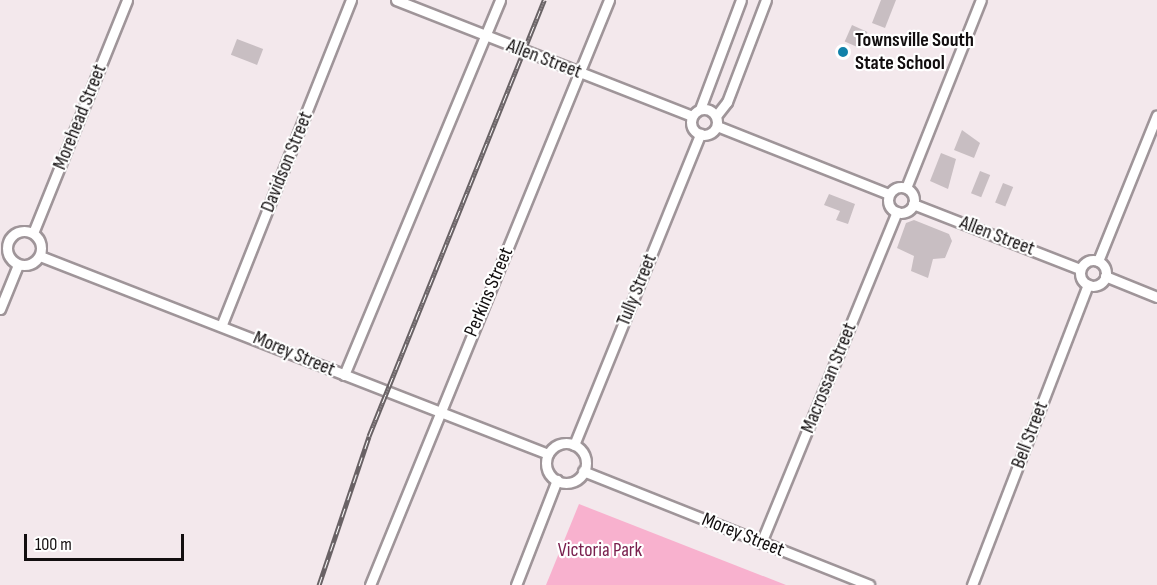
<!DOCTYPE html>
<html>
<head>
<meta charset="utf-8">
<style>
	body { margin:0 }
	#map { position:relative; width:1157px; height:585px; overflow:hidden; background:#f3e8ec; font-family:"Sofia Sans Condensed",sans-serif }
	div>[style] { position:absolute }
	.green>* { inset:0; background:#f8b1ce }
	.building>* { inset:0; background:#c8bec2; transform-origin:0 0 }
	.roads { filter:drop-shadow(2px 0 #9f9599) drop-shadow(-2px 0 #9f9599) drop-shadow(0 2px #9f9599) drop-shadow(0 -2px #9f9599) }
	.minor>* { height:9px; margin:-4.5px; padding:0 4.5px; transform-origin:4.5px; border-radius:4.5px; background:#fff }
	.minor>.ring { margin:-4.5px; padding:0; box-sizing:content-box; background:none; border:9px solid #fff; border-radius:50% }
	.rail>* { height:5px; margin-top:-2.5px; transform-origin:0; background:repeating-linear-gradient(90deg,#fff 0 9px,#696265 0 18px); box-sizing:border-box; border-block:2px solid #696265 }
	.dots>* { width:16px; height:16px; translate:-50% -50%; box-sizing:border-box; border:3px solid #fff; border-radius:50% }
	span { translate:-50% -50%; white-space:nowrap; text-align:center; line-height:1.15; -webkit-text-stroke:4.5px #fff; paint-order:stroke }
	.poi-label { font-size:20px; color:#120e0f; font-weight:700 }
	.left { translate:0 -50%; text-align:left }
	.street-label { font-size:20px; color:#120e0f }
	.park-label { font-size:20px; color:#7a204e }
	.scale { position:absolute; left:24px; top:534px; width:160px; height:27px; box-sizing:border-box; border:3px solid #120e0f; border-top:0; padding-left:8px; font-size:18px; line-height:21px; white-space:nowrap; color:#120e0f; -webkit-text-stroke:4px #fff; paint-order:stroke }
</style>
</head>
<body>
<div id="map">
	<div class="green">
		<i style="clip-path:polygon(579px 504px,786px 585px,546px 585px)"></i>
	</div>
	<div class="building">
		<i style="clip-path:polygon(881px 0,896px 0,885px 28px,872px 23px)"></i>
		<i style="left:852px;top:25px;width:17px;height:18px;rotate:24deg"></i>
		<i style="left:237px;top:39px;width:28px;height:17px;rotate:21deg"></i>
		<i style="clip-path:polygon(962px 130px,980px 143px,974px 158px,954px 150px)"></i>
		<i style="clip-path:polygon(941px 153px,956px 159px,948px 189px,930px 181px)"></i>
		<i style="left:980px;top:171px;width:11px;height:24px;rotate:22deg"></i>
		<i style="left:1003px;top:183px;width:11px;height:21px;rotate:22deg"></i>
		<i style="clip-path:polygon(829px 194px,855px 204px,848px 224px,836px 220px,840px 211px,824px 205px)"></i>
		<i style="clip-path:polygon(914px 220px,949px 234px,952px 241px,945px 258px,933px 259px,928px 278px,911px 271px,914px 256px,897px 248px,906px 223px)"></i>
	</div>
	<div class="roads">
		<div class="minor">
			<i style="left:396px;top:0;width:318px;rotate:21.4deg"></i>
			<i style="left:700px;top:109px;width:116px;rotate:-69.4deg"></i>
			<i class="ring" style="left:691px;top:109px;width:17px;height:17px"></i>
			<i style="left:716px;top:116px;width:18px;rotate:-52deg"></i>
			<i style="left:727px;top:102px;width:109px;rotate:-69.1deg"></i>
			<i style="left:717px;top:126px;width:185px;rotate:21.6deg"></i>
			<i class="ring" style="left:888px;top:187px;width:17px;height:17px"></i>
			<i style="left:906px;top:188px;width:202px;rotate:-68.3deg"></i>
			<i style="left:913px;top:204px;width:179px;rotate:21.3deg"></i>
			<i class="ring" style="left:7px;top:231px;width:25px;height:25px"></i>
			<i style="left:33px;top:233px;width:251px;rotate:-68deg"></i>
			<i style="left:40px;top:256px;width:545px;rotate:21.29deg"></i>
			<i class="ring" style="left:1080px;top:260px;width:17px;height:17px"></i>
			<i style="left:1098px;top:261px;width:157px;rotate:-68deg"></i>
			<i style="left:1105px;top:276px;width:56px;rotate:22deg"></i>
			<i style="left:0;top:309px;width:48px;rotate:-67.8deg"></i>
			<i style="left:222px;top:324px;width:349px;rotate:-68.3deg"></i>
			<i style="left:344px;top:375px;width:406px;rotate:-67.4deg"></i>
			<i class="ring" style="left:546px;top:443px;width:31px;height:31px"></i>
			<i style="left:574px;top:445px;width:336px;rotate:-67.9deg"></i>
			<i style="left:583px;top:471px;width:308px;rotate:21.7deg"></i>
			<i style="left:761px;top:543px;width:358px;rotate:-67.7deg"></i>
			<i style="left:370px;top:585px;width:632px;rotate:-67.78deg"></i>
			<i style="left:516px;top:585px;width:113px;rotate:-68.7deg"></i>
			<i style="left:972px;top:585px;width:322px;rotate:-68.9deg"></i>
		</div>
	</div>
	<div class="rail">
		<i style="left:319px;top:585px;width:157px;rotate:-71.4deg"></i>
		<i style="left:369px;top:436px;width:470px;rotate:-68.1deg"></i>
	</div>
	<div class="dots">
		<i style="left:843px;top:52px;background:#1181a9"></i>
	</div>
	<div class="poi-label">
		<span class="left" style="left:855px;top:52px">Townsville South<br>State School</span>
	</div>
	<div class="street-label">
		<span style="left:544px;top:59px;rotate:21deg">Allen Street</span>
		<span style="left:80px;top:117px;rotate:-68deg">Morehead Street</span>
		<span style="left:287px;top:162px;rotate:-68deg">Davidson Street</span>
		<span style="left:997px;top:236px;rotate:21deg">Allen Street</span>
		<span style="left:637px;top:290px;rotate:-68deg">Tully Street</span>
		<span style="left:489px;top:292px;rotate:-67deg">Perkins Street</span>
		<span style="left:294px;top:354px;rotate:23deg">Morey Street</span>
		<span style="left:829px;top:378px;rotate:-68deg">Macrossan Street</span>
		<span style="left:1030px;top:435px;rotate:-69deg">Bell Street</span>
		<span style="left:743px;top:535px;rotate:22deg">Morey Street</span>
	</div>
	<div class="park-label">
		<span style="left:600px;top:550px">Victoria Park</span>
	</div>
	<div class="scale">100 m</div>
</div>
</body>
</html>
